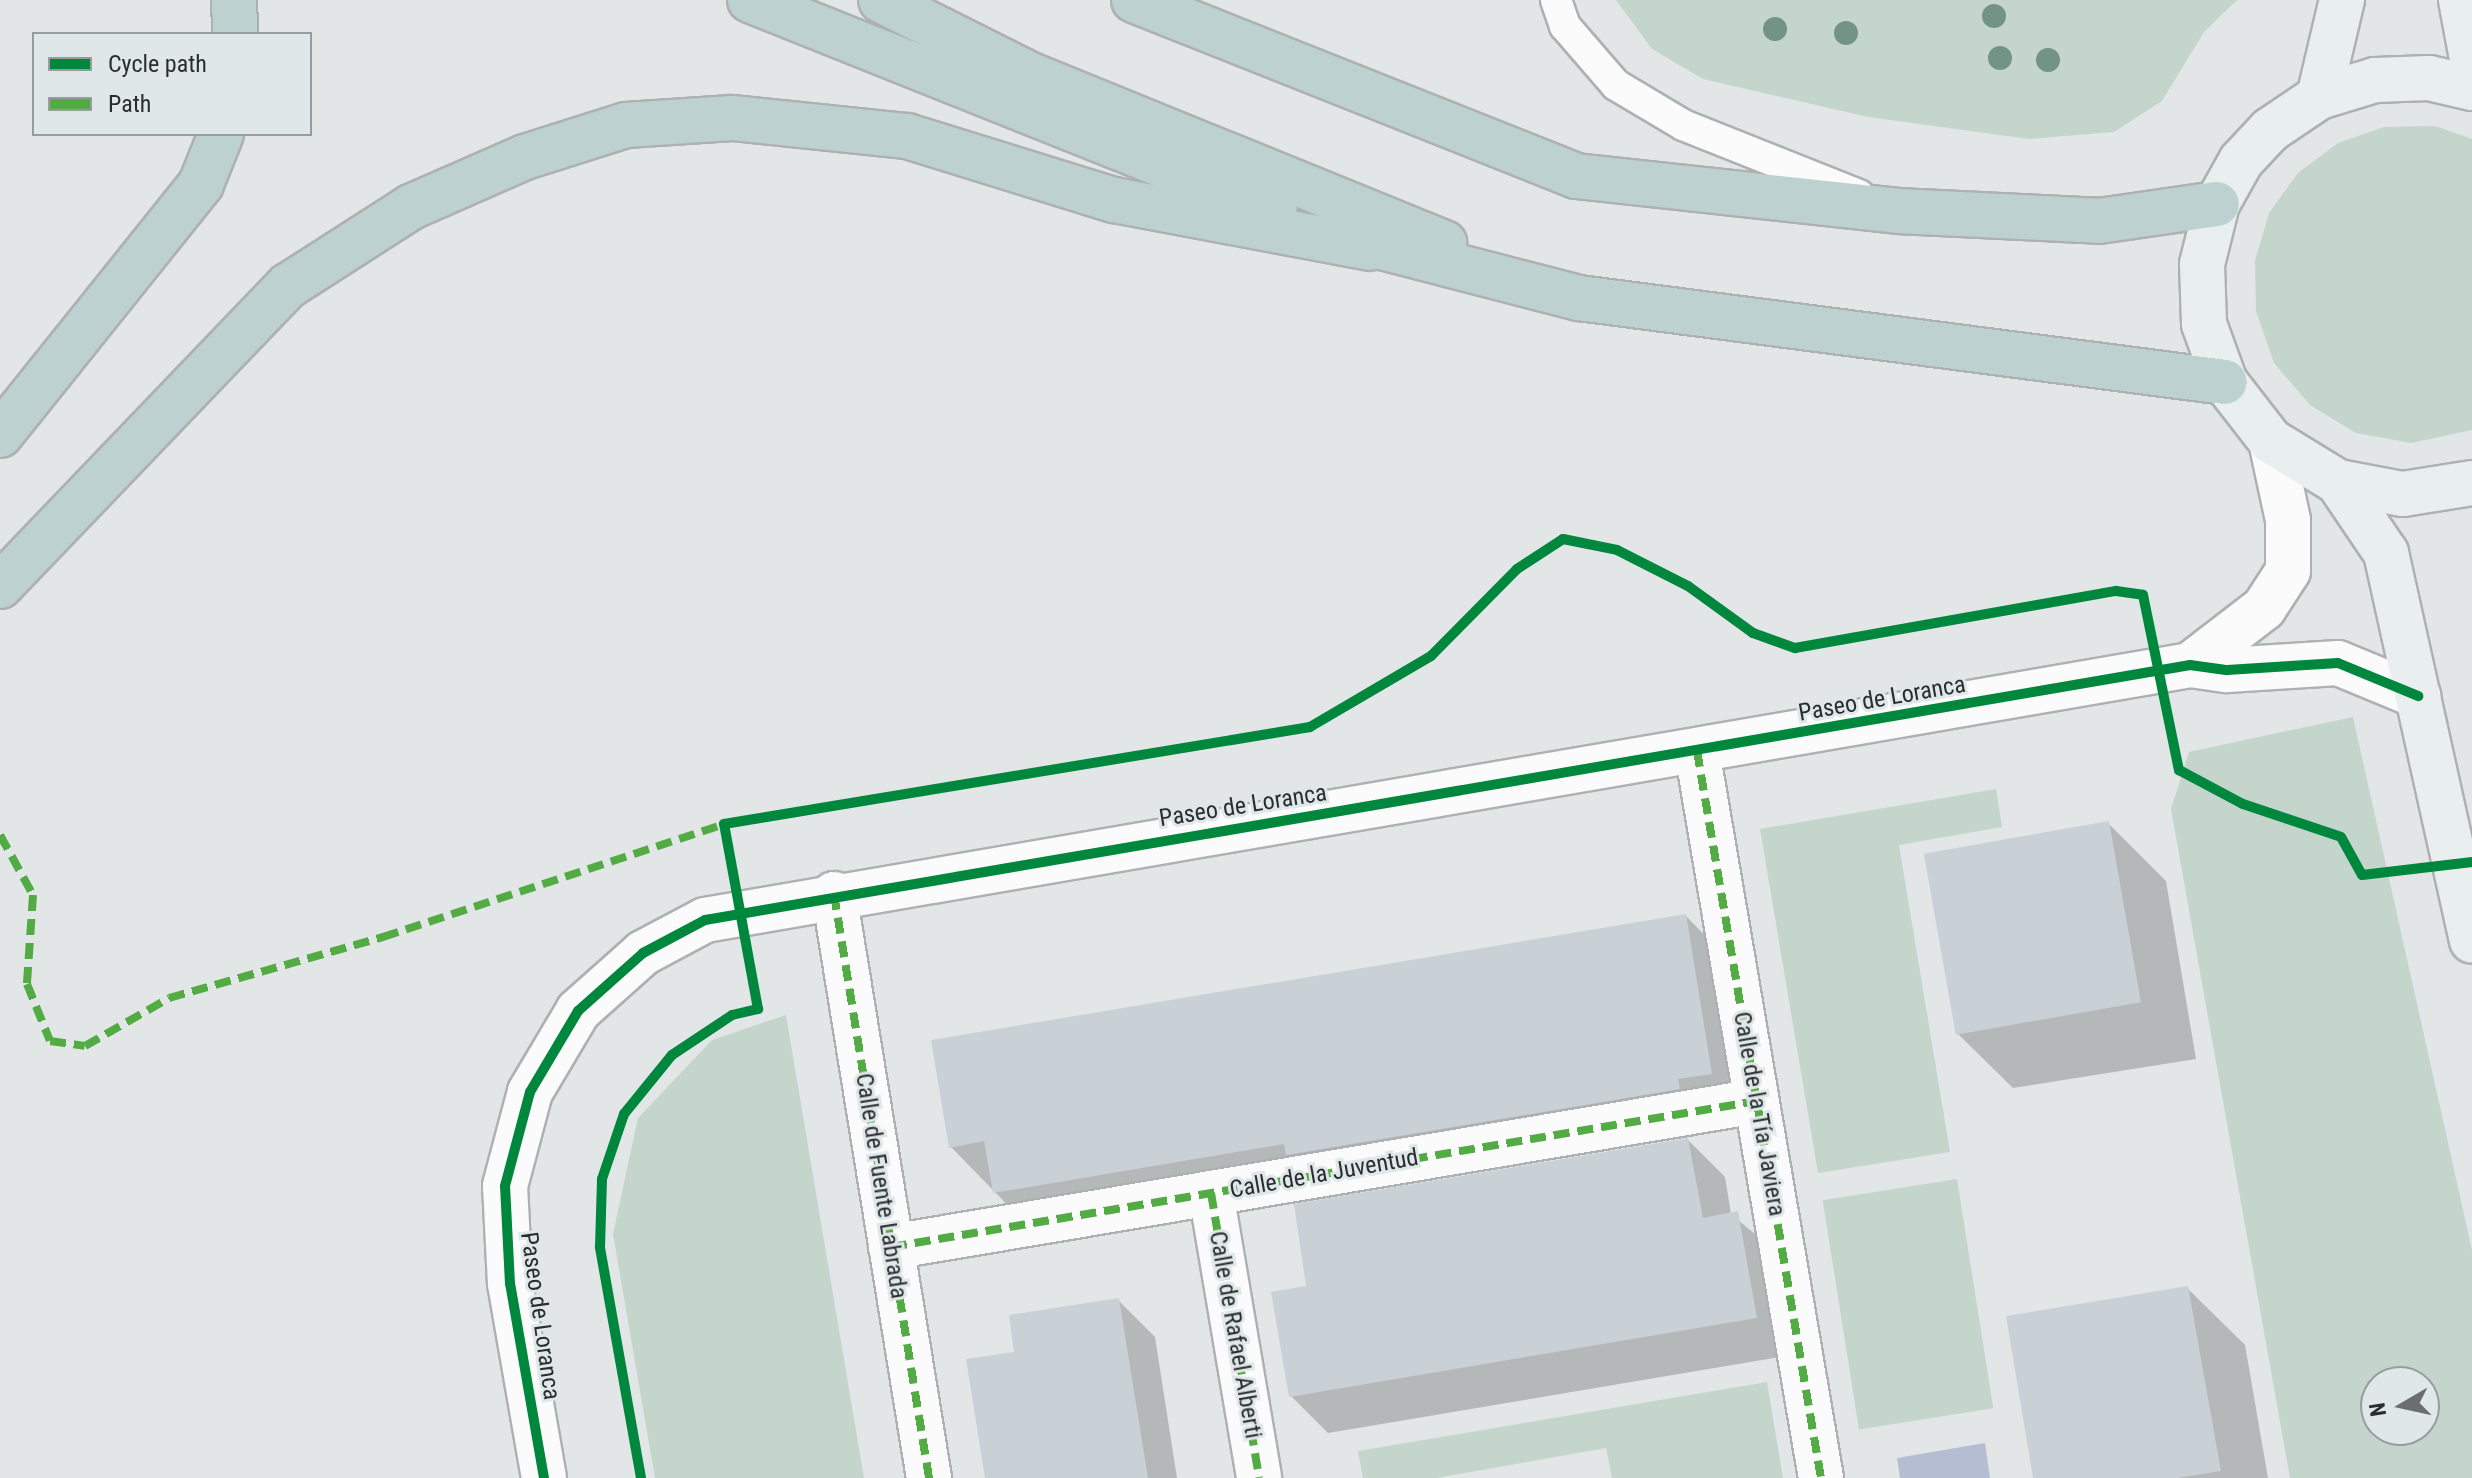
<!DOCTYPE html>
<html>
<head>
<meta charset="utf-8">
<style>
	body { margin:0 }
	#map { position:relative; width:2472px; height:1478px; overflow:hidden; background:#e2e6e7; font-family:"Roboto Condensed",sans-serif }
	div>[style] { position:absolute }
	.green>* { inset:0; background:#c4d5cc; transform-origin:0 0 }
	.water>* { inset:0; background:#b5bdd3 }
	.shadow>* { inset:0; background:#0003 }
	.building>* { inset:0; background:#c9d0d6; transform-origin:0 0 }
	.roads { filter:drop-shadow(2px 0 #aeb1b2) drop-shadow(-2px 0 #aeb1b2) drop-shadow(0 2px #aeb1b2) drop-shadow(0 -2px #aeb1b2) }
	.service>* { height:30px; margin:-15px; padding:0 15px; transform-origin:15px; border-radius:15px; background:#fbfbfb }
	.minor>* { height:44px; margin:-22px; padding:0 22px; transform-origin:22px; border-radius:22px; background:#fbfbfb }
	.tertiary>* { height:44px; margin:-22px; padding:0 22px; transform-origin:22px; border-radius:22px; background:#fbfbfb }
	.secondary>* { height:44px; margin:-22px; padding:0 22px; transform-origin:22px; border-radius:22px; background:#e9eeef }
	.motorway>* { height:44px; margin:-22px; padding:0 22px; transform-origin:22px; border-radius:22px; background:#bdd2d0 }
	.quiet>* { height:8px; margin-top:-4px; transform-origin:0; background:repeating-linear-gradient(90deg,#53ab44 0 16px,transparent 0 24px) }
	.cycleway>* { height:10px; margin:-5px; padding:0 5px; transform-origin:5px; border-radius:5px; background:#00873e }
	.trees>* { width:24px; height:24px; margin:-12px; border-radius:50%; background:#739484 }
	span { translate:-50% -50%; white-space:nowrap; text-align:center; line-height:1.15; -webkit-text-stroke:6px #e0e7e9; paint-order:stroke }
	.street-label { font-size:24px; color:#2a2d2d }
	.legend { position:absolute; left:32px; top:32px; width:280px; height:104px; box-sizing:border-box; background:#e0e7e9; border:2px solid #979d9e; margin:0; padding:10px 14px; list-style:none; font-size:24px; color:#2a2d2d }
	.legend li { display:flex; align-items:center; gap:16px; height:40px }
	.legend b { width:40px; border:2px solid #979d9e }
	.north { position:absolute; left:2360px; top:1366px; width:80px; height:80px; box-sizing:border-box; background:#e0e7e9; border:2px solid #979d9e; border-radius:50%; rotate:261deg; font-size:22px; font-weight:700; line-height:32px; text-align:center; color:#2a2d2d }
	.north::after { content:''; display:block; margin:auto; width:28px; height:36px; background:#6a6e6e; clip-path:polygon(50% 0,100% 100%,50% 72%,0 100%) }
</style>
</head>
<body>
<div id="map">
	<div class="green">
		<i style="clip-path:polygon(1616px 0,2237px 0,2204px 32px,2162px 101px,2114px 132px,2029px 139px,1868px 117px,1703px 79px,1652px 49px)"></i>
		<i style="clip-path:polygon(2435px 126px,2472px 139px,2472px 430px,2411px 443px,2356px 433px,2310px 405px,2274px 363px,2256px 311px,2255px 261px,2269px 213px,2298px 173px,2338px 143px,2384px 127px)"></i>
		<i style="clip-path:polygon(evenodd,2353px 717px,2472px 1250px,2472px 1478px,2290px 1478px,2171px 809px,2189px 752px,2353px 717px,2376px 1382px,2424px 1382px,2424px 1430px,2376px 1430px,2376px 1382px)"></i>
		<i style="clip-path:polygon(1996px 789px,2002px 827px,1899px 845px,1950px 1152px,1818px 1173px,1760px 829px)"></i>
		<i style="clip-path:polygon(786px 1015px,864px 1478px,655px 1478px,613px 1234px,638px 1118px,712px 1040px)"></i>
		<i style="left:1957px;top:1179px;width:232px;height:136px;rotate:81deg"></i>
		<i style="clip-path:polygon(1767px 1382px,1783px 1478px,1612px 1478px,1606px 1448px,1437px 1478px,1363px 1478px,1358px 1451px)"></i>
	</div>
	<div class="water">
		<i style="clip-path:polygon(1985px 1443px,1990px 1478px,1900px 1478px,1897px 1458px)"></i>
	</div>
	<div class="shadow">
		<i style="clip-path:polygon(2109px 824px,2166px 881px,2196px 1059px,2013px 1088px,1955px 1031px)"></i>
		<i style="clip-path:polygon(1686px 916px,1722px 953px,1747px 1110px,1031px 1229px,951px 1147px)"></i>
		<i style="clip-path:polygon(1688px 1140px,1725px 1177px,1731px 1214px,1774px 1250px,1792px 1355px,1328px 1433px,1291px 1396px,1309px 1288px)"></i>
		<i style="clip-path:polygon(2187px 1288px,2245px 1345px,2268px 1478px,2035px 1478px)"></i>
		<i style="clip-path:polygon(1118px 1300px,1155px 1337px,1177px 1478px,987px 1478px,1017px 1353px)"></i>
	</div>
	<div class="building">
		<i style="left:2109px;top:821px;width:184px;height:188px;rotate:80deg"></i>
		<i style="clip-path:polygon(1686px 914px,1712px 1074px,1678px 1079px,1680px 1089px,1286px 1155px,1284px 1144px,993px 1193px,984px 1141px,949px 1148px,931px 1040px)"></i>
		<i style="clip-path:polygon(1688px 1138px,1703px 1218px,1738px 1211px,1757px 1318px,1289px 1397px,1271px 1292px,1306px 1286px,1294px 1204px)"></i>
		<i style="clip-path:polygon(2188px 1286px,2221px 1471px,2178px 1478px,2033px 1478px,2006px 1316px)"></i>
		<i style="clip-path:polygon(1119px 1298px,1148px 1478px,985px 1478px,966px 1359px,1014px 1352px,1009px 1315px)"></i>
	</div>
	<div class="roads">
		<div class="service">
			<i style="left:1556px;top:0;width:28px;rotate:71deg"></i>
			<i style="left:1565px;top:26px;width:78px;rotate:49.2deg"></i>
			<i style="left:1616px;top:85px;width:78px;rotate:30.8deg"></i>
			<i style="left:1683px;top:125px;width:189px;rotate:21.7deg"></i>
		</div>
		<div class="minor">
			<i style="left:1697px;top:751px;width:737px;rotate:80.32deg"></i>
			<i style="left:834px;top:894px;width:592px;rotate:80.76deg"></i>
			<i style="left:1211px;top:1193px;width:289px;rotate:80.4deg"></i>
			<i style="left:891px;top:1247px;width:878px;rotate:-9.57deg"></i>
		</div>
		<div class="tertiary">
			<i style="left:2190px;top:665px;width:93px;rotate:-37.6deg"></i>
			<i style="left:2264px;top:608px;width:44px;rotate:-57deg"></i>
			<i style="left:2288px;top:571px;width:51px;rotate:-90deg"></i>
			<i style="left:2288px;top:520px;width:81px;rotate:-102.1deg"></i>
			<i style="left:544px;top:1478px;width:197px;rotate:-99.9deg"></i>
			<i style="left:510px;top:1284px;width:98px;rotate:-92.9deg"></i>
			<i style="left:505px;top:1186px;width:97px;rotate:-75.1deg"></i>
			<i style="left:530px;top:1092px;width:94px;rotate:-59.3deg"></i>
			<i style="left:578px;top:1011px;width:87px;rotate:-41.7deg"></i>
			<i style="left:643px;top:953px;width:70px;rotate:-28deg"></i>
			<i style="left:705px;top:920px;width:1507px;rotate:-9.74deg"></i>
			<i style="left:2190px;top:665px;width:37px;rotate:8deg"></i>
			<i style="left:2227px;top:670px;width:111px;rotate:-3.6deg"></i>
			<i style="left:2338px;top:663px;width:87px;rotate:22.4deg"></i>
		</div>
		<div class="secondary">
			<i style="left:2461px;top:0;width:60px;rotate:79.4deg"></i>
			<i style="left:2472px;top:88px;width:44px;rotate:-166.9deg"></i>
			<i style="left:2429px;top:78px;width:54px;rotate:177.9deg"></i>
			<i style="left:2375px;top:80px;width:59px;rotate:163.1deg"></i>
			<i style="left:2319px;top:97px;width:59px;rotate:146deg"></i>
			<i style="left:2270px;top:130px;width:42px;rotate:133.1deg"></i>
			<i style="left:2241px;top:161px;width:49px;rotate:119.2deg"></i>
			<i style="left:2217px;top:204px;width:62px;rotate:104deg"></i>
			<i style="left:2202px;top:264px;width:60px;rotate:88.1deg"></i>
			<i style="left:2204px;top:324px;width:62px;rotate:70.1deg"></i>
			<i style="left:2225px;top:382px;width:75px;rotate:52.1deg"></i>
			<i style="left:2271px;top:441px;width:79px;rotate:31.5deg"></i>
			<i style="left:2338px;top:482px;width:66px;rotate:10.5deg"></i>
			<i style="left:2403px;top:494px;width:70px;rotate:-9.1deg"></i>
			<i style="left:2319px;top:97px;width:100px;rotate:-76.7deg"></i>
			<i style="left:2338px;top:482px;width:86px;rotate:55.9deg"></i>
			<i style="left:2386px;top:553px;width:397px;rotate:77.5deg"></i>
		</div>
		<div class="motorway">
			<i style="left:234px;top:0;width:34px;rotate:88deg"></i>
			<i style="left:750px;top:0;width:565px;rotate:21.8deg"></i>
			<i style="left:881px;top:0;width:170px;rotate:26.6deg"></i>
			<i style="left:1033px;top:76px;width:444px;rotate:22.1deg"></i>
			<i style="left:1134px;top:0;width:476px;rotate:21.7deg"></i>
			<i style="left:1576px;top:176px;width:324px;rotate:6.2deg"></i>
			<i style="left:1898px;top:211px;width:201px;rotate:2.8deg"></i>
			<i style="left:2099px;top:221px;width:119px;rotate:-8.2deg"></i>
			<i style="left:1343px;top:237px;width:244px;rotate:14.5deg"></i>
			<i style="left:1579px;top:298px;width:651px;rotate:7.41deg"></i>
			<i style="left:0;top:435px;width:322px;rotate:-51.3deg"></i>
			<i style="left:201px;top:184px;width:54px;rotate:-68.2deg"></i>
			<i style="left:0;top:586px;width:416px;rotate:-46.2deg"></i>
			<i style="left:288px;top:286px;width:146px;rotate:-32.7deg"></i>
			<i style="left:411px;top:207px;width:124px;rotate:-23.7deg"></i>
			<i style="left:525px;top:157px;width:106px;rotate:-17.6deg"></i>
			<i style="left:626px;top:125px;width:106px;rotate:-3.8deg"></i>
			<i style="left:732px;top:118px;width:176px;rotate:5.9deg"></i>
			<i style="left:907px;top:136px;width:217px;rotate:17.2deg"></i>
			<i style="left:1114px;top:200px;width:260px;rotate:10.6deg"></i>
		</div>
	</div>
	<div class="quiet">
		<i style="left:1697px;top:751px;width:737px;rotate:80.32deg"></i>
		<i style="left:0;top:835px;width:68px;rotate:61.2deg"></i>
		<i style="left:33px;top:895px;width:89px;rotate:93.9deg"></i>
		<i style="left:27px;top:984px;width:61px;rotate:68deg"></i>
		<i style="left:50px;top:1041px;width:35px;rotate:8deg"></i>
		<i style="left:85px;top:1046px;width:97px;rotate:-29.7deg"></i>
		<i style="left:169px;top:998px;width:223px;rotate:-15.9deg"></i>
		<i style="left:383px;top:937px;width:359px;rotate:-18.3deg"></i>
		<i style="left:834px;top:894px;width:592px;rotate:80.76deg"></i>
		<i style="left:1211px;top:1193px;width:289px;rotate:80.4deg"></i>
		<i style="left:891px;top:1247px;width:878px;rotate:-9.57deg"></i>
	</div>
	<div class="cycleway">
		<i style="left:544px;top:1478px;width:197px;rotate:-99.9deg"></i>
		<i style="left:510px;top:1284px;width:98px;rotate:-92.9deg"></i>
		<i style="left:505px;top:1186px;width:97px;rotate:-75.1deg"></i>
		<i style="left:530px;top:1092px;width:94px;rotate:-59.3deg"></i>
		<i style="left:578px;top:1011px;width:87px;rotate:-41.7deg"></i>
		<i style="left:643px;top:953px;width:70px;rotate:-28deg"></i>
		<i style="left:705px;top:920px;width:1507px;rotate:-9.74deg"></i>
		<i style="left:2190px;top:665px;width:37px;rotate:8deg"></i>
		<i style="left:2227px;top:670px;width:111px;rotate:-3.6deg"></i>
		<i style="left:2338px;top:663px;width:87px;rotate:22.4deg"></i>
		<i style="left:641px;top:1478px;width:235px;rotate:-100.1deg"></i>
		<i style="left:600px;top:1247px;width:68px;rotate:-88.3deg"></i>
		<i style="left:602px;top:1179px;width:69px;rotate:-71.3deg"></i>
		<i style="left:624px;top:1114px;width:76px;rotate:-50.9deg"></i>
		<i style="left:672px;top:1055px;width:72px;rotate:-33.7deg"></i>
		<i style="left:732px;top:1015px;width:27px;rotate:-13deg"></i>
		<i style="left:758px;top:1009px;width:188px;rotate:-100.4deg"></i>
		<i style="left:724px;top:824px;width:594px;rotate:-9.4deg"></i>
		<i style="left:1310px;top:727px;width:140px;rotate:-30.4deg"></i>
		<i style="left:1431px;top:656px;width:122px;rotate:-45.3deg"></i>
		<i style="left:1517px;top:569px;width:55px;rotate:-33.1deg"></i>
		<i style="left:1563px;top:539px;width:55px;rotate:11.5deg"></i>
		<i style="left:1617px;top:550px;width:80px;rotate:26.9deg"></i>
		<i style="left:1688px;top:586px;width:80px;rotate:35.9deg"></i>
		<i style="left:1753px;top:633px;width:45px;rotate:19.7deg"></i>
		<i style="left:1795px;top:648px;width:326px;rotate:-10.1deg"></i>
		<i style="left:2116px;top:591px;width:27px;rotate:8deg"></i>
		<i style="left:2143px;top:595px;width:179px;rotate:78.4deg"></i>
		<i style="left:2179px;top:770px;width:72px;rotate:28deg"></i>
		<i style="left:2243px;top:804px;width:103px;rotate:18.6deg"></i>
		<i style="left:2341px;top:837px;width:43px;rotate:61.1deg"></i>
		<i style="left:2362px;top:875px;width:111px;rotate:-6.7deg"></i>
	</div>
	<div class="trees">
		<i style="left:1994px;top:16px"></i>
		<i style="left:1775px;top:29px"></i>
		<i style="left:1846px;top:33px"></i>
		<i style="left:2000px;top:58px"></i>
		<i style="left:2048px;top:60px"></i>
	</div>
	<div class="street-label">
		<span style="left:1882px;top:699px;rotate:-10deg">Paseo de Loranca</span>
		<span style="left:1243px;top:806px;rotate:-9deg">Paseo de Loranca</span>
		<span style="left:1759px;top:1114px;rotate:80deg">Calle de la Tía Javiera</span>
		<span style="left:1324px;top:1174px;rotate:-10deg">Calle de la Juventud</span>
		<span style="left:881px;top:1186px;rotate:81deg">Calle de Fuente Labrada</span>
		<span style="left:540px;top:1316px;rotate:82deg">Paseo de Loranca</span>
		<span style="left:1235px;top:1335px;rotate:80deg">Calle de Rafael Alberti</span>
	</div>
	<ul class="legend">
	<li><b style="height:10px;background:#00873e"></b>Cycle path</li>
	<li><b style="height:10px;background:#53ab44"></b>Path</li>
	</ul>
	<div class="north">N</div>
</div>
</body>
</html>
